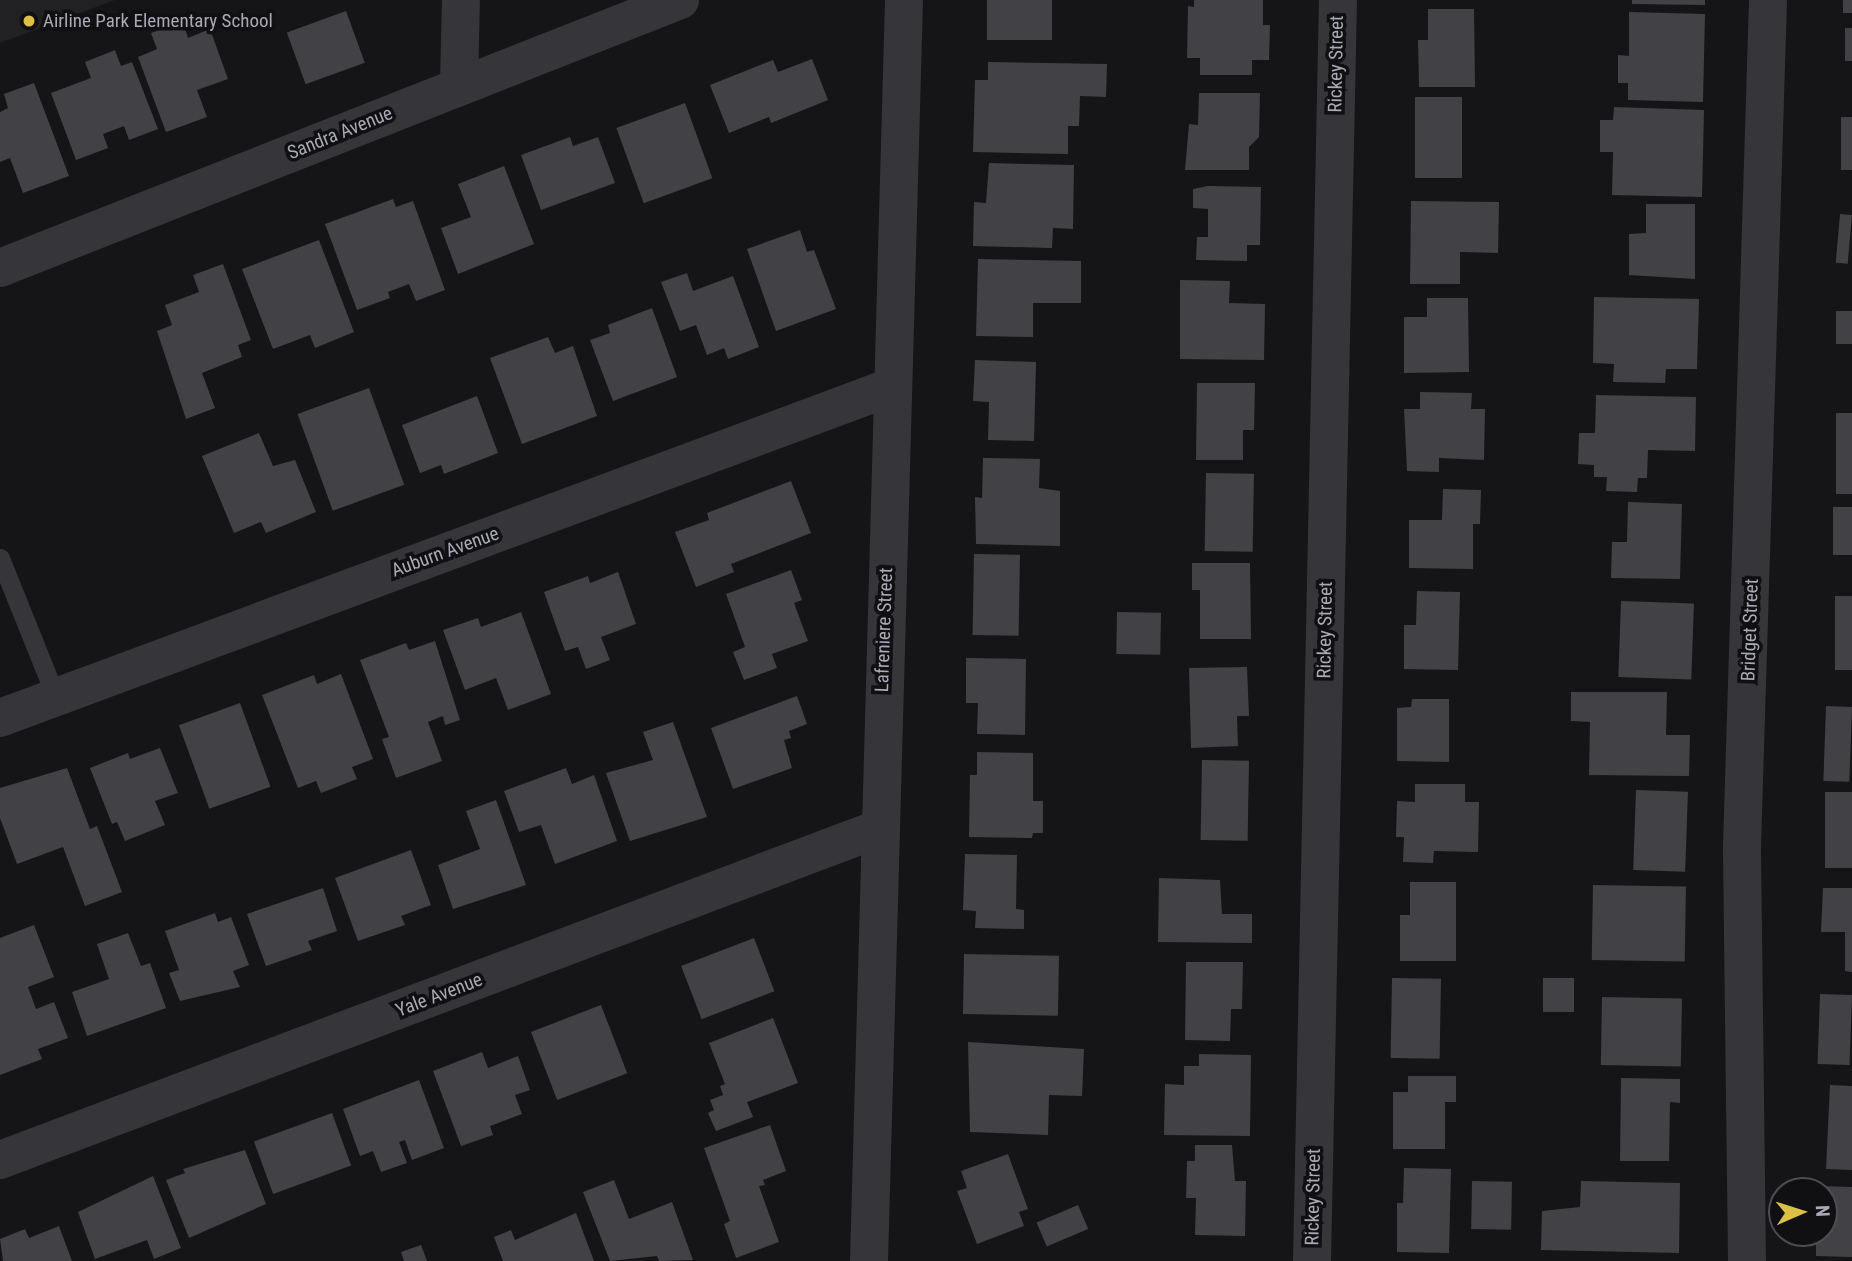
<!DOCTYPE html>
<html>
<head>
<meta charset="utf-8">
<style>
	body { margin:0 }
	#map { position:relative; width:1852px; height:1261px; overflow:hidden; background:#151416; font-family:"Roboto Condensed",sans-serif }
	div>[style] { position:absolute }
	.built>* { inset:0; background:#212123 }
	.building>* { inset:0; background:#424246; transform-origin:0 0 }
	.service>* { height:19px; margin:-9.5px; padding:0 9.5px; transform-origin:9.5px; border-radius:9.5px; background:#36363a }
	.minor>* { height:38px; margin:-19px; padding:0 19px; transform-origin:19px; border-radius:19px; background:#36363a }
	.dots>* { width:19px; height:19px; translate:-50% -50%; box-sizing:border-box; border:4px solid #100f11; border-radius:50% }
	span { translate:-50% -50%; white-space:nowrap; text-align:center; line-height:1.15; -webkit-text-stroke:7px #100f11; paint-order:stroke }
	.poi-label { font-size:19px; color:#a8aab5 }
	.left { translate:0 -50%; text-align:left }
	.street-label { font-size:19px; color:#a8aab5 }
	.north { position:absolute; left:1768px; top:1177px; width:70px; height:70px; box-sizing:border-box; background:#100f11; border:2px solid #4d4d53; border-radius:50%; rotate:87deg; font-size:19px; font-weight:700; line-height:28px; text-align:center; color:#a8aab5 }
	.north::after { content:''; display:block; margin:auto; width:24px; height:32px; background:#dcbf46; clip-path:polygon(50% 0,100% 100%,50% 72%,0 100%) }
</style>
</head>
<body>
<div id="map">
	<div class="built">
		<i style="clip-path:polygon(0 0,115px 0,0 43px)"></i>
	</div>
	<div class="building">
		<i style="left:987px;top:0;width:65px;height:40px"></i>
		<i style="clip-path:polygon(1194px 0,1263px 0,1263px 25px,1270px 25px,1269px 60px,1252px 60px,1252px 75px,1200px 75px,1200px 58px,1187px 58px,1188px 6px,1194px 7px)"></i>
		<i style="clip-path:polygon(1632px 0,1705px 0,1705px 5px,1632px 4px)"></i>
		<i style="left:1843px;top:0;width:9px;height:13px"></i>
		<i style="clip-path:polygon(1428px 9px,1474px 9px,1475px 87px,1419px 87px,1418px 40px,1428px 40px)"></i>
		<i style="left:346px;top:11px;width:55px;height:63px;rotate:70deg"></i>
		<i style="clip-path:polygon(1629px 12px,1705px 14px,1703px 102px,1628px 100px,1628px 83px,1618px 83px,1618px 55px,1629px 56px)"></i>
		<i style="clip-path:polygon(183px 22px,188px 38px,210px 29px,228px 79px,197px 90px,207px 117px,166px 132px,138px 57px,157px 49px,151px 33px)"></i>
		<i style="left:1845px;top:28px;width:7px;height:33px"></i>
		<i style="clip-path:polygon(115px 50px,121px 66px,132px 62px,158px 129px,129px 140px,124px 126px,103px 134px,108px 148px,76px 160px,51px 93px,91px 78px,85px 62px)"></i>
		<i style="clip-path:polygon(812px 59px,828px 100px,771px 123px,769px 117px,729px 133px,710px 85px,773px 60px,778px 72px)"></i>
		<i style="clip-path:polygon(988px 62px,1107px 64px,1106px 97px,1080px 96px,1079px 126px,1068px 126px,1068px 154px,973px 152px,975px 80px,988px 80px)"></i>
		<i style="clip-path:polygon(34px 83px,69px 176px,23px 193px,10px 158px,0 162px,0 112px,8px 108px,4px 94px)"></i>
		<i style="clip-path:polygon(1199px 93px,1260px 93px,1259px 137px,1249px 147px,1249px 170px,1185px 170px,1189px 124px,1198px 125px)"></i>
		<i style="left:1415px;top:97px;width:47px;height:81px"></i>
		<i style="left:685px;top:103px;width:80px;height:73px;rotate:70deg"></i>
		<i style="clip-path:polygon(1614px 107px,1704px 110px,1702px 197px,1612px 195px,1613px 152px,1600px 152px,1600px 120px,1613px 120px)"></i>
		<i style="left:1841px;top:117px;width:11px;height:53px"></i>
		<i style="clip-path:polygon(570px 137px,573px 146px,598px 137px,615px 183px,541px 210px,521px 155px)"></i>
		<i style="clip-path:polygon(989px 163px,1074px 165px,1073px 229px,1053px 228px,1052px 248px,973px 246px,974px 202px,986px 203px)"></i>
		<i style="clip-path:polygon(504px 166px,534px 244px,458px 274px,441px 228px,471px 217px,458px 184px)"></i>
		<i style="clip-path:polygon(1208px 186px,1261px 187px,1260px 245px,1247px 245px,1247px 261px,1196px 260px,1197px 237px,1208px 237px,1208px 209px,1193px 208px,1193px 189px)"></i>
		<i style="clip-path:polygon(393px 199px,396px 207px,413px 201px,445px 290px,416px 301px,409px 284px,388px 292px,390px 298px,357px 310px,325px 224px)"></i>
		<i style="clip-path:polygon(1411px 201px,1499px 202px,1498px 253px,1460px 252px,1460px 284px,1410px 284px)"></i>
		<i style="clip-path:polygon(1646px 204px,1695px 204px,1695px 279px,1629px 275px,1629px 234px,1646px 233px)"></i>
		<i style="left:1840px;top:214px;width:12px;height:49px;rotate:5deg"></i>
		<i style="clip-path:polygon(800px 230px,807px 252px,814px 250px,836px 309px,776px 331px,747px 249px)"></i>
		<i style="clip-path:polygon(319px 240px,354px 332px,315px 348px,310px 335px,273px 349px,242px 269px)"></i>
		<i style="clip-path:polygon(978px 259px,1081px 261px,1081px 303px,1033px 303px,1033px 337px,976px 336px)"></i>
		<i style="clip-path:polygon(223px 264px,251px 340px,238px 345px,242px 357px,202px 373px,215px 408px,186px 419px,157px 331px,172px 325px,165px 305px,199px 292px,193px 275px)"></i>
		<i style="clip-path:polygon(687px 273px,693px 291px,733px 276px,759px 347px,728px 359px,724px 348px,707px 355px,696px 325px,680px 331px,661px 282px)"></i>
		<i style="clip-path:polygon(1180px 280px,1230px 281px,1229px 303px,1265px 304px,1264px 360px,1180px 359px)"></i>
		<i style="clip-path:polygon(1594px 297px,1699px 299px,1697px 369px,1666px 369px,1665px 383px,1613px 382px,1614px 364px,1593px 363px)"></i>
		<i style="clip-path:polygon(1427px 298px,1468px 298px,1469px 372px,1404px 373px,1404px 317px,1427px 317px)"></i>
		<i style="clip-path:polygon(652px 308px,677px 377px,613px 401px,590px 340px,610px 333px,608px 325px)"></i>
		<i style="left:1836px;top:311px;width:16px;height:33px"></i>
		<i style="clip-path:polygon(548px 337px,555px 353px,573px 346px,597px 416px,522px 444px,490px 358px)"></i>
		<i style="clip-path:polygon(975px 360px,1036px 362px,1034px 441px,988px 440px,989px 402px,973px 401px)"></i>
		<i style="clip-path:polygon(1197px 383px,1255px 383px,1254px 430px,1243px 430px,1243px 460px,1196px 460px)"></i>
		<i style="left:369px;top:388px;width:103px;height:76px;rotate:70deg"></i>
		<i style="clip-path:polygon(1420px 392px,1472px 393px,1471px 409px,1485px 409px,1484px 460px,1439px 458px,1439px 472px,1407px 471px,1404px 409px,1420px 409px)"></i>
		<i style="clip-path:polygon(1596px 395px,1696px 397px,1695px 451px,1648px 450px,1647px 478px,1638px 478px,1637px 492px,1606px 491px,1607px 477px,1594px 477px,1594px 465px,1578px 464px,1579px 433px,1595px 433px)"></i>
		<i style="clip-path:polygon(477px 396px,498px 453px,444px 474px,441px 465px,420px 473px,402px 425px)"></i>
		<i style="left:1836px;top:413px;width:16px;height:81px"></i>
		<i style="clip-path:polygon(259px 433px,273px 466px,295px 460px,316px 512px,266px 533px,261px 522px,234px 533px,202px 456px)"></i>
		<i style="clip-path:polygon(983px 458px,1040px 459px,1039px 488px,1060px 491px,1060px 546px,976px 544px,975px 497px,982px 498px)"></i>
		<i style="left:1206px;top:473px;width:48px;height:78px;rotate:1deg"></i>
		<i style="clip-path:polygon(791px 481px,811px 533px,731px 564px,734px 572px,696px 587px,675px 532px,709px 520px,707px 513px)"></i>
		<i style="clip-path:polygon(1443px 489px,1481px 490px,1480px 524px,1473px 524px,1473px 569px,1409px 568px,1409px 520px,1442px 520px)"></i>
		<i style="clip-path:polygon(1628px 502px,1682px 504px,1680px 579px,1611px 578px,1612px 542px,1627px 542px)"></i>
		<i style="left:1833px;top:507px;width:19px;height:48px"></i>
		<i style="left:974px;top:554px;width:46px;height:81px;rotate:1deg"></i>
		<i style="clip-path:polygon(1192px 563px,1250px 563px,1251px 639px,1200px 639px,1200px 590px,1192px 590px)"></i>
		<i style="clip-path:polygon(791px 570px,802px 600px,794px 603px,808px 641px,772px 654px,777px 668px,744px 680px,733px 652px,745px 647px,726px 594px)"></i>
		<i style="clip-path:polygon(618px 572px,636px 624px,601px 637px,610px 660px,586px 669px,578px 647px,565px 651px,544px 592px,588px 576px,590px 583px)"></i>
		<i style="clip-path:polygon(1417px 591px,1460px 592px,1458px 670px,1404px 669px,1404px 625px,1416px 625px)"></i>
		<i style="left:1835px;top:596px;width:17px;height:74px"></i>
		<i style="left:1621px;top:601px;width:73px;height:76px;rotate:2deg"></i>
		<i style="clip-path:polygon(521px 612px,551px 694px,508px 710px,496px 678px,465px 690px,443px 630px,478px 618px,481px 627px)"></i>
		<i style="left:1117px;top:612px;width:44px;height:42px;rotate:1deg"></i>
		<i style="clip-path:polygon(435px 641px,460px 720px,445px 725px,443px 716px,428px 722px,442px 761px,396px 778px,382px 739px,389px 737px,360px 660px,406px 643px,409px 650px)"></i>
		<i style="clip-path:polygon(966px 658px,1026px 659px,1025px 735px,977px 734px,978px 703px,966px 703px)"></i>
		<i style="clip-path:polygon(1247px 667px,1249px 716px,1237px 716px,1238px 746px,1191px 748px,1189px 668px)"></i>
		<i style="clip-path:polygon(341px 674px,373px 759px,352px 767px,357px 779px,321px 793px,316px 781px,298px 788px,262px 695px,314px 675px,317px 684px)"></i>
		<i style="clip-path:polygon(1571px 692px,1667px 692px,1666px 735px,1690px 735px,1689px 776px,1589px 775px,1590px 722px,1571px 721px)"></i>
		<i style="clip-path:polygon(797px 696px,807px 724px,789px 731px,791px 738px,784px 740px,792px 768px,733px 789px,711px 728px)"></i>
		<i style="clip-path:polygon(1412px 699px,1449px 699px,1449px 762px,1397px 761px,1397px 708px,1411px 707px)"></i>
		<i style="left:240px;top:703px;width:89px;height:65px;rotate:70deg"></i>
		<i style="left:1826px;top:706px;width:26px;height:75px;rotate:2deg"></i>
		<i style="clip-path:polygon(673px 722px,707px 817px,630px 841px,606px 773px,653px 760px,643px 732px)"></i>
		<i style="clip-path:polygon(160px 748px,178px 793px,155px 801px,165px 825px,125px 841px,117px 822px,112px 824px,90px 768px,128px 753px,130px 759px)"></i>
		<i style="clip-path:polygon(977px 752px,1033px 753px,1033px 801px,1043px 801px,1043px 833px,1033px 833px,1032px 838px,969px 837px,970px 775px,977px 775px)"></i>
		<i style="left:1202px;top:760px;width:47px;height:80px;rotate:1deg"></i>
		<i style="clip-path:polygon(67px 768px,90px 829px,97px 826px,122px 892px,85px 906px,63px 847px,17px 864px,0 818px,0 788px)"></i>
		<i style="clip-path:polygon(566px 768px,572px 784px,594px 775px,617px 841px,555px 864px,541px 825px,519px 832px,504px 791px)"></i>
		<i style="clip-path:polygon(1415px 784px,1465px 784px,1465px 802px,1479px 802px,1478px 852px,1434px 851px,1433px 863px,1403px 862px,1404px 837px,1396px 837px,1397px 801px,1415px 802px)"></i>
		<i style="left:1636px;top:790px;width:52px;height:80px;rotate:2deg"></i>
		<i style="left:1825px;top:792px;width:27px;height:76px"></i>
		<i style="clip-path:polygon(496px 800px,526px 885px,453px 909px,438px 865px,480px 849px,466px 811px)"></i>
		<i style="clip-path:polygon(411px 850px,431px 905px,401px 916px,405px 925px,358px 941px,335px 878px)"></i>
		<i style="clip-path:polygon(965px 854px,1017px 855px,1016px 909px,1024px 910px,1024px 929px,975px 928px,976px 911px,963px 910px)"></i>
		<i style="clip-path:polygon(1159px 878px,1220px 880px,1222px 914px,1252px 914px,1252px 943px,1158px 942px)"></i>
		<i style="clip-path:polygon(1410px 882px,1456px 882px,1456px 961px,1400px 961px,1400px 915px,1410px 915px)"></i>
		<i style="left:1593px;top:885px;width:93px;height:75px;rotate:1deg"></i>
		<i style="clip-path:polygon(323px 888px,337px 931px,308px 941px,312px 950px,266px 966px,247px 914px)"></i>
		<i style="clip-path:polygon(1823px 888px,1852px 888px,1852px 972px,1845px 971px,1845px 932px,1821px 932px)"></i>
		<i style="clip-path:polygon(215px 913px,218px 922px,231px 917px,249px 965px,233px 971px,240px 987px,180px 1001px,169px 973px,179px 970px,165px 931px)"></i>
		<i style="clip-path:polygon(34px 925px,54px 977px,28px 987px,36px 1009px,54px 1002px,68px 1038px,38px 1049px,42px 1059px,0 1075px,0 938px)"></i>
		<i style="clip-path:polygon(128px 933px,141px 966px,150px 963px,166px 1008px,87px 1036px,72px 992px,109px 979px,97px 944px)"></i>
		<i style="left:754px;top:938px;width:57px;height:78px;rotate:69deg"></i>
		<i style="left:964px;top:954px;width:95px;height:60px;rotate:1deg"></i>
		<i style="clip-path:polygon(1186px 962px,1243px 962px,1242px 1009px,1231px 1009px,1230px 1041px,1185px 1040px)"></i>
		<i style="left:1392px;top:978px;width:49px;height:80px;rotate:1deg"></i>
		<i style="left:1543px;top:978px;width:31px;height:34px"></i>
		<i style="left:1820px;top:994px;width:32px;height:70px;rotate:2deg"></i>
		<i style="left:1602px;top:997px;width:80px;height:68px;rotate:1deg"></i>
		<i style="left:601px;top:1005px;width:73px;height:75px;rotate:69deg"></i>
		<i style="clip-path:polygon(773px 1018px,798px 1083px,747px 1102px,753px 1117px,716px 1131px,708px 1113px,714px 1110px,710px 1100px,723px 1095px,720px 1086px,725px 1084px,709px 1043px)"></i>
		<i style="clip-path:polygon(968px 1042px,1084px 1049px,1082px 1096px,1049px 1095px,1048px 1135px,970px 1132px)"></i>
		<i style="clip-path:polygon(482px 1052px,488px 1068px,518px 1056px,530px 1090px,515px 1095px,522px 1114px,490px 1126px,493px 1135px,461px 1146px,433px 1071px)"></i>
		<i style="clip-path:polygon(1199px 1054px,1251px 1055px,1250px 1136px,1164px 1135px,1165px 1084px,1184px 1085px,1184px 1066px,1199px 1066px)"></i>
		<i style="clip-path:polygon(1408px 1076px,1456px 1076px,1456px 1102px,1445px 1102px,1445px 1149px,1393px 1149px,1393px 1092px,1408px 1092px)"></i>
		<i style="clip-path:polygon(1621px 1078px,1680px 1079px,1680px 1103px,1670px 1102px,1669px 1161px,1620px 1161px)"></i>
		<i style="clip-path:polygon(419px 1080px,444px 1148px,412px 1160px,405px 1140px,399px 1142px,407px 1163px,381px 1172px,373px 1151px,360px 1156px,343px 1109px)"></i>
		<i style="clip-path:polygon(1830px 1085px,1852px 1086px,1852px 1170px,1826px 1169px)"></i>
		<i style="left:332px;top:1113px;width:56px;height:83px;rotate:70deg"></i>
		<i style="clip-path:polygon(770px 1125px,786px 1171px,763px 1180px,765px 1185px,759px 1186px,779px 1242px,736px 1258px,724px 1224px,730px 1221px,704px 1148px)"></i>
		<i style="clip-path:polygon(1195px 1145px,1232px 1145px,1235px 1181px,1246px 1181px,1245px 1236px,1195px 1235px,1196px 1198px,1186px 1198px,1187px 1161px,1195px 1161px)"></i>
		<i style="clip-path:polygon(245px 1150px,266px 1204px,189px 1238px,166px 1180px,185px 1173px,183px 1169px)"></i>
		<i style="clip-path:polygon(1008px 1154px,1028px 1209px,1019px 1212px,1024px 1226px,977px 1244px,957px 1191px,967px 1188px,961px 1171px)"></i>
		<i style="clip-path:polygon(1404px 1168px,1451px 1169px,1449px 1253px,1397px 1252px,1397px 1203px,1403px 1203px)"></i>
		<i style="clip-path:polygon(153px 1176px,181px 1248px,154px 1259px,147px 1240px,95px 1259px,78px 1212px)"></i>
		<i style="clip-path:polygon(614px 1180px,629px 1219px,672px 1202px,693px 1260px,659px 1261px,657px 1256px,610px 1261px,583px 1192px)"></i>
		<i style="left:1472px;top:1181px;width:40px;height:48px;rotate:1deg"></i>
		<i style="clip-path:polygon(1581px 1181px,1680px 1183px,1679px 1253px,1541px 1250px,1542px 1211px,1580px 1207px)"></i>
		<i style="clip-path:polygon(1817px 1186px,1852px 1187px,1852px 1257px,1816px 1256px,1816px 1233px,1824px 1233px,1824px 1191px,1817px 1191px)"></i>
		<i style="left:1078px;top:1205px;width:26px;height:45px;rotate:67deg"></i>
		<i style="clip-path:polygon(576px 1213px,594px 1261px,503px 1261px,494px 1237px,511px 1230px,515px 1240px)"></i>
		<i style="clip-path:polygon(59px 1226px,72px 1261px,3px 1261px,0 1239px,25px 1229px,29px 1238px)"></i>
		<i style="clip-path:polygon(421px 1245px,427px 1261px,404px 1261px,401px 1252px)"></i>
	</div>
	<div class="service">
		<i style="left:0;top:558px;width:150px;rotate:68.1deg"></i>
	</div>
	<div class="minor">
		<i style="left:459px;top:85px;width:85px;rotate:-88.7deg"></i>
		<i style="left:0;top:268px;width:731px;rotate:-21.51deg"></i>
		<i style="left:0;top:718px;width:950px;rotate:-20.38deg"></i>
		<i style="left:0;top:1160px;width:938px;rotate:-20.66deg"></i>
		<i style="left:869px;top:1261px;width:1261px;rotate:-88.41deg"></i>
		<i style="left:1312px;top:1261px;width:1261px;rotate:-88.82deg"></i>
		<i style="left:1747px;top:1261px;width:415px;rotate:-90.7deg"></i>
		<i style="left:1742px;top:846px;width:846px;rotate:-88.24deg"></i>
	</div>
	<div class="dots">
		<i style="left:29px;top:21px;background:#dcbf46"></i>
	</div>
	<div class="poi-label">
		<span class="left" style="left:43px;top:21px">Airline Park Elementary School</span>
	</div>
	<div class="street-label">
		<span style="left:1336px;top:64px;rotate:-89deg">Rickey Street</span>
		<span style="left:340px;top:133px;rotate:-22deg">Sandra Avenue</span>
		<span style="left:445px;top:552px;rotate:-20deg">Auburn Avenue</span>
		<span style="left:884px;top:630px;rotate:-88deg">Lafreniere Street</span>
		<span style="left:1325px;top:630px;rotate:-89deg">Rickey Street</span>
		<span style="left:1750px;top:630px;rotate:-88deg">Bridget Street</span>
		<span style="left:439px;top:995px;rotate:-21deg">Yale Avenue</span>
		<span style="left:1313px;top:1197px;rotate:-89deg">Rickey Street</span>
	</div>
	<div class="north">N</div>
</div>
</body>
</html>
